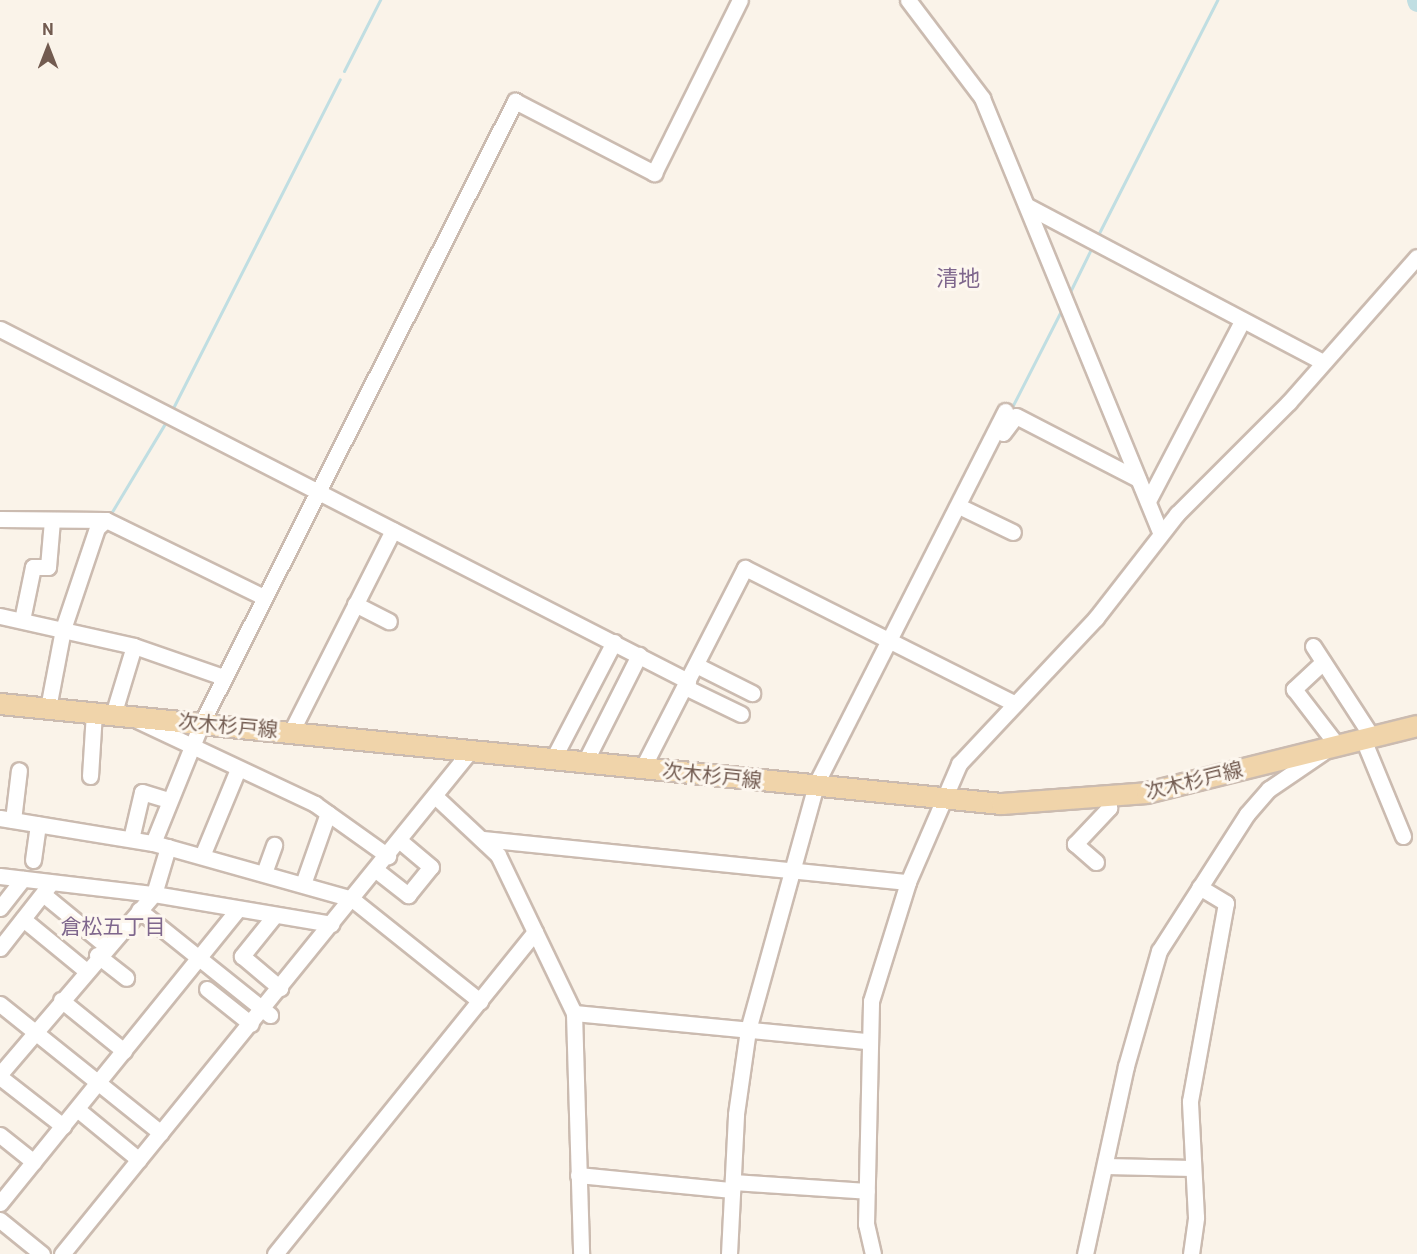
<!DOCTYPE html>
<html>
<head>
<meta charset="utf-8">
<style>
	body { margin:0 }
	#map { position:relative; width:1417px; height:1254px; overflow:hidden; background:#faf3e9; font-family:Roboto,"Noto Sans JP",sans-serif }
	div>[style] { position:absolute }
	.stream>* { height:3px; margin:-1.5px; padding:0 1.5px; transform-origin:1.5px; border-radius:1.5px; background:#c0dee2 }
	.river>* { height:18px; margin:-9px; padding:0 9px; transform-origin:9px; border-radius:9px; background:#c0dee2 }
	.roads { filter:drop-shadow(2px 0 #cbbbb0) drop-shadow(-2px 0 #cbbbb0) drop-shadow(0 2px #cbbbb0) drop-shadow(0 -2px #cbbbb0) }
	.minor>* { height:15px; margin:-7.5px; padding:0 7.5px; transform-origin:7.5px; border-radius:7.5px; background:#fff }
	.major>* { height:20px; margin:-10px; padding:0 10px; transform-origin:10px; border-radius:10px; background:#f0d4aa }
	span { translate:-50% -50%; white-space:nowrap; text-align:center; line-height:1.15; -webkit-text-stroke:6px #fdf7ef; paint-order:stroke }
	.street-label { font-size:20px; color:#725b50 }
	.neighbourhood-label { font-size:21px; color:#7f678d }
	.quarter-label { font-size:22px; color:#7f678d }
	.north { position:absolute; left:18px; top:18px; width:60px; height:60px; -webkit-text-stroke:4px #fdf7ef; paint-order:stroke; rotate:0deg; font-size:16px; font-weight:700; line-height:24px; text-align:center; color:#725b50 }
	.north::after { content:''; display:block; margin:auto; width:21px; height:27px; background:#725b50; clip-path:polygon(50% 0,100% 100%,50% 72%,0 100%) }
</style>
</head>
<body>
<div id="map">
	<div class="stream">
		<i style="left:344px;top:71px;width:80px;rotate:-63.1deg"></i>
		<i style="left:1097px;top:237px;width:266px;rotate:-63.1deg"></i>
		<i style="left:1068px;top:296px;width:57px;rotate:-63.9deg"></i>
		<i style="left:1010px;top:411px;width:117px;rotate:-63deg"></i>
		<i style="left:171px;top:412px;width:373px;rotate:-63.1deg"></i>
		<i style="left:110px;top:515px;width:111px;rotate:-59deg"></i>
		<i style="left:103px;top:528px;width:92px;rotate:25.7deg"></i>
	</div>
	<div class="river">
		<i style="left:1416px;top:0;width:3px;rotate:72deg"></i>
	</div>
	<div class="roads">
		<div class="minor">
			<i style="left:908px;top:0;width:123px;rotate:52.9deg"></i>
			<i style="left:982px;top:98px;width:471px;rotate:67.7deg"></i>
			<i style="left:1029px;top:207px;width:332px;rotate:27.8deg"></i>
			<i style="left:0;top:329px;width:773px;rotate:27.1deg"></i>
			<i style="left:1003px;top:433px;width:21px;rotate:-53deg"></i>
			<i style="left:1016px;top:416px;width:137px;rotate:27.3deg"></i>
			<i style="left:1148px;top:501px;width:203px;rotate:-62.4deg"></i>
			<i style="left:965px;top:509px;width:53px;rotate:25.6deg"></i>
			<i style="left:0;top:519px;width:106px;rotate:0.5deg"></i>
			<i style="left:106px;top:520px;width:176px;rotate:26deg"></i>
			<i style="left:355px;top:604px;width:38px;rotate:27deg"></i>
			<i style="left:0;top:616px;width:137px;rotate:12.6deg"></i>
			<i style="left:134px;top:646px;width:94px;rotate:19.2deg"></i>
			<i style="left:22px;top:620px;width:54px;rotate:-78.3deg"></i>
			<i style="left:33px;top:567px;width:15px"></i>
			<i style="left:48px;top:567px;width:47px;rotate:-85.1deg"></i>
			<i style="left:1313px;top:646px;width:108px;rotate:57deg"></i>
			<i style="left:1323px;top:662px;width:40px;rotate:137deg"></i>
			<i style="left:1294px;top:689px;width:71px;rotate:52.5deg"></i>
			<i style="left:696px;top:665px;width:63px;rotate:26.6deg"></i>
			<i style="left:685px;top:687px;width:62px;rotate:25.7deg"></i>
			<i style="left:48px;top:708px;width:80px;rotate:-79.2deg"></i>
			<i style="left:63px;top:629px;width:107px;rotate:-71.4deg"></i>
			<i style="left:97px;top:528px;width:12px;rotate:-42deg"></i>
			<i style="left:113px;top:715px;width:72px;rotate:-73.1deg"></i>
			<i style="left:139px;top:721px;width:195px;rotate:25.2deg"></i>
			<i style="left:315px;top:804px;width:90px;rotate:35.5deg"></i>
			<i style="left:291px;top:732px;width:226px;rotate:-63.2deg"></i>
			<i style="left:1363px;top:739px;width:105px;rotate:67.6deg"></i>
			<i style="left:553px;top:759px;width:132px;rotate:-62.5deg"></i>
			<i style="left:585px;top:762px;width:120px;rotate:-63.2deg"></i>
			<i style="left:642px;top:769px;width:226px;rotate:-62.9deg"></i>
			<i style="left:745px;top:568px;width:302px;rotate:26.7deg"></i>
			<i style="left:90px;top:776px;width:63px;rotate:-86.4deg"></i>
			<i style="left:436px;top:797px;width:85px;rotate:43.1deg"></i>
			<i style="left:498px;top:855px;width:175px;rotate:64.3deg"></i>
			<i style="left:574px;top:1013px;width:241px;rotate:88.3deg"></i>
			<i style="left:0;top:818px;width:155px;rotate:9.3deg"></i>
			<i style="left:153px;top:843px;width:207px;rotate:15.7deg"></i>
			<i style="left:352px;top:899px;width:164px;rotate:38.6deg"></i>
			<i style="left:13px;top:820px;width:50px;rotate:-83.2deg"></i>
			<i style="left:131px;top:839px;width:48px;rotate:-76.8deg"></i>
			<i style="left:142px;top:792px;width:28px;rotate:17deg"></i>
			<i style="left:483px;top:839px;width:427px;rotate:5.8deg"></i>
			<i style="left:153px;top:843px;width:128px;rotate:-68deg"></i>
			<i style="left:201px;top:724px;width:698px;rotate:-63.25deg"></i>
			<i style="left:515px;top:101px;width:157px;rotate:27.4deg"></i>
			<i style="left:654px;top:173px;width:193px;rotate:-63.6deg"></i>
			<i style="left:202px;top:856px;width:94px;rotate:-67.5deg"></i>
			<i style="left:33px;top:860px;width:36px;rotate:-82deg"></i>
			<i style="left:1096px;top:862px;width:28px;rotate:-139deg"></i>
			<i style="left:1075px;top:844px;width:50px;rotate:-46.6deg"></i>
			<i style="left:1109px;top:808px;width:8px;rotate:-97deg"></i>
			<i style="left:376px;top:870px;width:41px;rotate:38deg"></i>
			<i style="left:408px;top:895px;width:36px;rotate:-51deg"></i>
			<i style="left:431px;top:867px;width:40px;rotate:-140deg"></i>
			<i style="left:264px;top:873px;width:30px;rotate:-70deg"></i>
			<i style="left:0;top:876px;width:155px;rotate:6.7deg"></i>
			<i style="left:154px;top:894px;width:180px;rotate:9.6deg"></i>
			<i style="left:303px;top:884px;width:75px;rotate:-70.6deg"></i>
			<i style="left:43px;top:894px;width:80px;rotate:39.4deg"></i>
			<i style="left:0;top:908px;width:37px;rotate:-52deg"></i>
			<i style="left:139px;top:910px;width:168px;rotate:38.7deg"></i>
			<i style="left:275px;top:915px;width:53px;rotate:128.8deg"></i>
			<i style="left:242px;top:956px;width:50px;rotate:40.1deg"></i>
			<i style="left:23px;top:919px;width:80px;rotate:39.4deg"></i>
			<i style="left:0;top:948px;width:83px;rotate:-51.9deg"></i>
			<i style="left:97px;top:955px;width:37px;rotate:38deg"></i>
			<i style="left:207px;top:989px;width:56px;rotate:38.5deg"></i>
			<i style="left:61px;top:1000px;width:81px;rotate:39deg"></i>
			<i style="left:0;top:1004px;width:206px;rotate:38.7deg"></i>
			<i style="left:574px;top:1013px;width:293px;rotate:5.5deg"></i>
			<i style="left:0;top:1074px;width:237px;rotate:-49.5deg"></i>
			<i style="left:154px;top:894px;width:49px;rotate:-73.4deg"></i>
			<i style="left:0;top:1077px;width:80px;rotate:37.9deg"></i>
			<i style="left:77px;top:1109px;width:80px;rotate:39.4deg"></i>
			<i style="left:0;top:1135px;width:43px;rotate:38.5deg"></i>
			<i style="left:1106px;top:1166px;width:86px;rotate:1.3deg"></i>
			<i style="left:578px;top:1175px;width:155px;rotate:5.6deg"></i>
			<i style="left:733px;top:1182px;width:134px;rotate:3.8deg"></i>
			<i style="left:0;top:1203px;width:378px;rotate:-51deg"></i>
			<i style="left:0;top:1220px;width:54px;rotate:39deg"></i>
			<i style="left:62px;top:1254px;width:648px;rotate:-50.95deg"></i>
			<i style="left:275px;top:1254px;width:414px;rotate:-51.1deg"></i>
			<i style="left:729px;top:1254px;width:140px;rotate:-87.1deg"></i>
			<i style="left:736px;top:1114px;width:85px;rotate:-81.9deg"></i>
			<i style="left:748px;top:1030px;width:257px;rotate:-74.5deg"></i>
			<i style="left:817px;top:782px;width:416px;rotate:-63.1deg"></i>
			<i style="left:873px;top:1254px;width:31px;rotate:-103deg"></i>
			<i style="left:866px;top:1224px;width:223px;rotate:-88.7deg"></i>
			<i style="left:871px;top:1001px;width:125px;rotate:-72.7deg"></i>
			<i style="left:908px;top:882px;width:129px;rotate:-66.6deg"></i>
			<i style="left:959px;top:764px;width:200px;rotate:-46.8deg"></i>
			<i style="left:1096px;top:618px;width:132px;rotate:-52.1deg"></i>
			<i style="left:1177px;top:514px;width:158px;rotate:-45deg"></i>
			<i style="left:1289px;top:402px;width:193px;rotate:-48.6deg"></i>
			<i style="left:1085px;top:1254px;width:192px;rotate:-77.7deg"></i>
			<i style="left:1126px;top:1066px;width:120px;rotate:-74deg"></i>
			<i style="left:1159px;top:951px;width:163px;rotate:-57.3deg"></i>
			<i style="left:1247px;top:814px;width:33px;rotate:-49deg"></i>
			<i style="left:1269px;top:789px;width:64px;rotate:-34.2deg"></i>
			<i style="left:1191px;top:1254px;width:37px;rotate:-82deg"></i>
			<i style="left:1196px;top:1217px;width:116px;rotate:-93deg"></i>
			<i style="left:1190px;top:1101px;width:201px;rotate:-79.7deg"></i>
			<i style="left:1226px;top:903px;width:31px;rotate:-149deg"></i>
		</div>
		<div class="major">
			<i style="left:0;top:704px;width:1007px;rotate:5.7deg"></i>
			<i style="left:1002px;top:804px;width:145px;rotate:-4.3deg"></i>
			<i style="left:1147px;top:793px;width:278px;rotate:-13.9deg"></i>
		</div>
	</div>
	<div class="street-label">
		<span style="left:228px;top:726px;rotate:5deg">次木杉戸線</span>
		<span style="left:712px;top:776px;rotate:6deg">次木杉戸線</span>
		<span style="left:1194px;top:781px;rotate:-14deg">次木杉戸線</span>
	</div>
	<div class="neighbourhood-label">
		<span style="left:113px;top:927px">倉松五丁目</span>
	</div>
	<div class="quarter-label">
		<span style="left:958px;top:279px">清地</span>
	</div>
	<div class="north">N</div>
</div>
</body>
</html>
